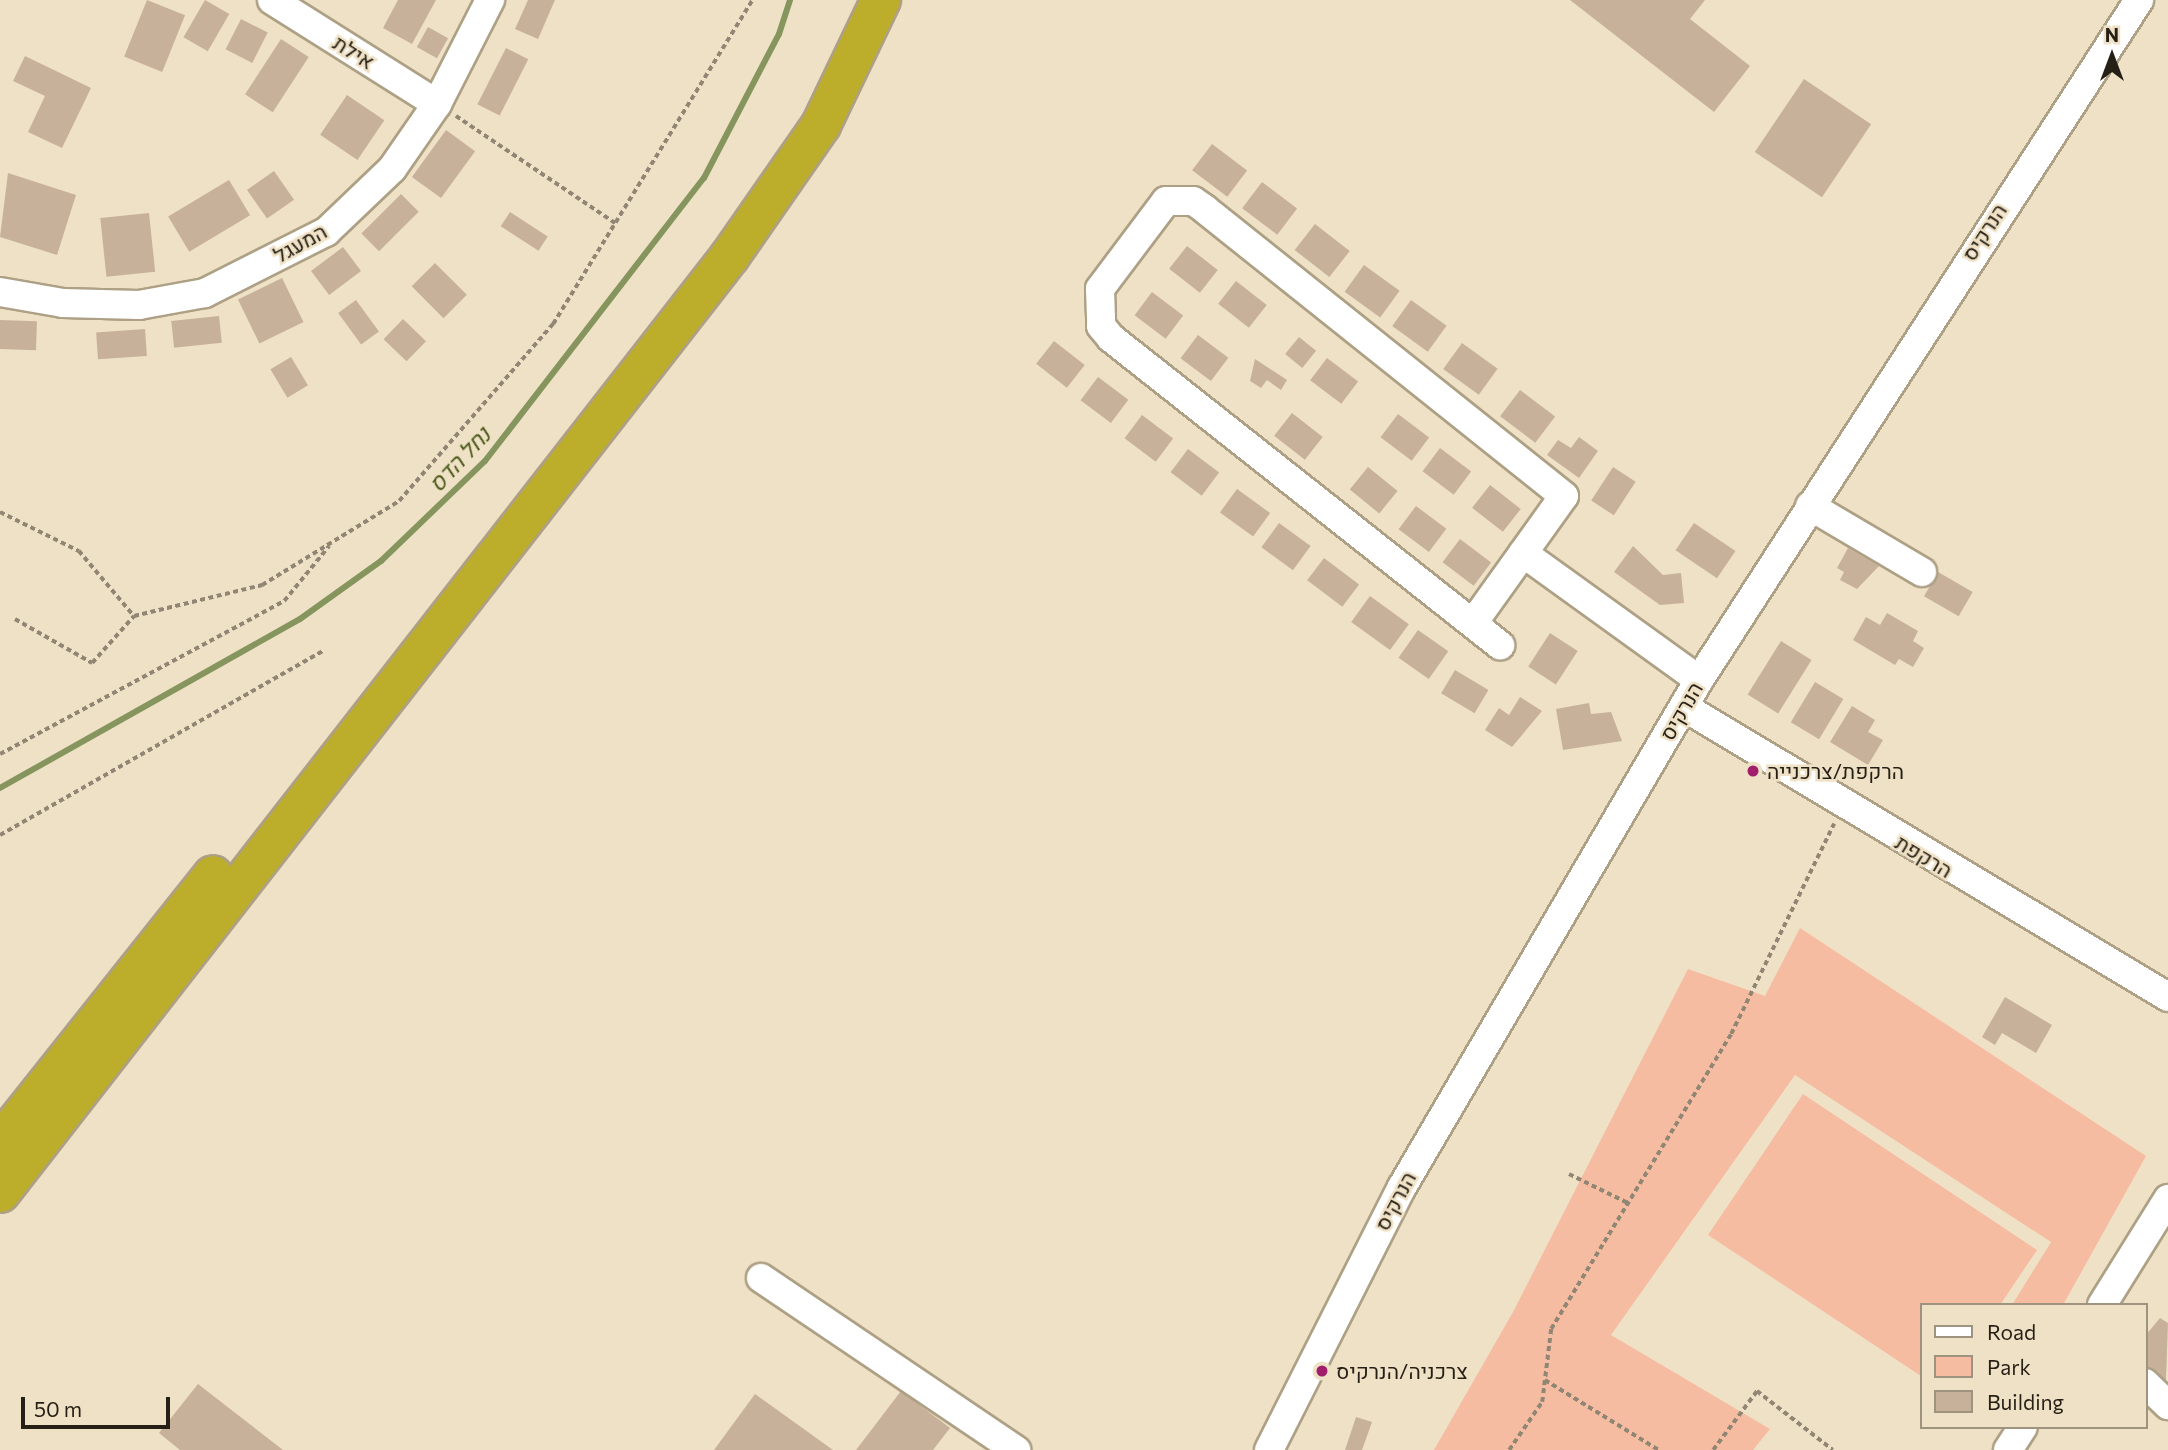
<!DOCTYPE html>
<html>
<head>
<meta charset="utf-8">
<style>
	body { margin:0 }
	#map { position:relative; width:2168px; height:1450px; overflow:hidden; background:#efe1c5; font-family:Commissioner,Heebo,sans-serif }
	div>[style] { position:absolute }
	.green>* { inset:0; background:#f6bca1 }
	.stream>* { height:6px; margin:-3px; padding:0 3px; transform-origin:3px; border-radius:3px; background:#85955d }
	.building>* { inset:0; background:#c8b19b; transform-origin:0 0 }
	.path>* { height:3.5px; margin-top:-1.75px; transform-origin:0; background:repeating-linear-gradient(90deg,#908673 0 5px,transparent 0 8.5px) }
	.roads { filter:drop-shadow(2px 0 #ada085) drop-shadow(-2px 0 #ada085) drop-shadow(0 2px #ada085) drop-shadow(0 -2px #ada085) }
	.minor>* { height:28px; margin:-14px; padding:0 14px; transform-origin:14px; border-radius:14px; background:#fff }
	.highway>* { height:38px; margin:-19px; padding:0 19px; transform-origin:19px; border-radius:19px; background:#bcad2a }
	.dots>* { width:19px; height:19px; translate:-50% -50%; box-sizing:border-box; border:4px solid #efe1c5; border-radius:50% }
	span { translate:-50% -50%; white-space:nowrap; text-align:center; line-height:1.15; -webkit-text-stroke:5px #efe1c5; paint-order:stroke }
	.street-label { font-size:21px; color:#251f15 }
	.poi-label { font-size:21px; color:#251f15 }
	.left { translate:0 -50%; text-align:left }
	.water-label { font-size:23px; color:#4b5a1b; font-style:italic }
	.legend { position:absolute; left:1920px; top:1303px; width:228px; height:126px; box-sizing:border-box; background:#efe1c5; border:2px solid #9e937f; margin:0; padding:9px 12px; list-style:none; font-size:21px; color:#251f15 }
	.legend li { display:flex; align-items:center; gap:14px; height:35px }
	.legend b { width:35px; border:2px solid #9e937f }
	.north { position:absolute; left:2077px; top:21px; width:70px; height:70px; -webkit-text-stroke:5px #efe1c5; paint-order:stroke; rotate:0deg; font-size:19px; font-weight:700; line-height:28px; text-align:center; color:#251f15 }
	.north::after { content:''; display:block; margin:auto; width:24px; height:32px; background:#251f15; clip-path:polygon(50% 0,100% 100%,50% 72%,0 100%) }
	.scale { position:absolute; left:21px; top:1397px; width:149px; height:32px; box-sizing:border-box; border:4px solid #251f15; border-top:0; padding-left:9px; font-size:21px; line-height:24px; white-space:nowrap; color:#251f15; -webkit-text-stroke:5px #efe1c5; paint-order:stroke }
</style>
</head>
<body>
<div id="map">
	<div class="green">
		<i style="clip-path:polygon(1800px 928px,2146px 1156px,2063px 1305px,2012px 1305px,2051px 1242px,1795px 1075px,1611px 1335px,1770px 1429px,1753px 1450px,1434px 1450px,1513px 1312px,1688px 969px,1765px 996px)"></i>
		<i style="clip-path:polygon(1803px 1094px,2037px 1250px,2000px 1305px,1921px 1305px,1921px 1376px,1708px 1235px)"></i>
	</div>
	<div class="stream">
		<i style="left:0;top:788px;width:344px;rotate:-29.4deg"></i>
		<i style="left:300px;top:619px;width:100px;rotate:-35.6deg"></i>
		<i style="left:381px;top:561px;width:144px;rotate:-43.9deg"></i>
		<i style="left:485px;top:461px;width:358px;rotate:-52.3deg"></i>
		<i style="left:704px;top:178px;width:162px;rotate:-62.5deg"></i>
		<i style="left:779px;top:34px;width:36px;rotate:-72deg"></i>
	</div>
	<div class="building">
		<i style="left:147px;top:0;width:41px;height:61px;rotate:22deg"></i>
		<i style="left:205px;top:0;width:28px;height:43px;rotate:30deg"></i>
		<i style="clip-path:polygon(398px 0,436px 0,412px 44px,383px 28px)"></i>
		<i style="clip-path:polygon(528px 0,555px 0,538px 39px,515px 29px)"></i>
		<i style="clip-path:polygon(1570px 0,1705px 0,1690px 19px,1750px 66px,1714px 112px)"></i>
		<i style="left:241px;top:19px;width:30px;height:34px;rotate:27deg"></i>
		<i style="left:428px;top:27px;width:23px;height:23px;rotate:29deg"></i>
		<i style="left:281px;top:39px;width:33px;height:66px;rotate:33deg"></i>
		<i style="left:506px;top:48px;width:25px;height:63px;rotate:27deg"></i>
		<i style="clip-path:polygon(25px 56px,91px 88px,62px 148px,28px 132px,45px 96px,13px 81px)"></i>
		<i style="left:1804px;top:79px;width:81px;height:88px;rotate:34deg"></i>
		<i style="left:347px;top:95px;width:45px;height:48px;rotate:34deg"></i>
		<i style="left:446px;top:130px;width:36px;height:58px;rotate:36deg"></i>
		<i style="left:1212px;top:144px;width:44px;height:33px;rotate:37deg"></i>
		<i style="left:274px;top:171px;width:35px;height:33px;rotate:55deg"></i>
		<i style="clip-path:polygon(8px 173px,76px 195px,57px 255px,0 237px)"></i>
		<i style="left:229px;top:180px;width:41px;height:71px;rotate:59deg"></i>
		<i style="left:1262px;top:182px;width:44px;height:33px;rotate:37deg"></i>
		<i style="left:401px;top:194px;width:25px;height:56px;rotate:45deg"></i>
		<i style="left:510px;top:212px;width:45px;height:17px;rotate:33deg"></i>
		<i style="left:149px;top:213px;width:59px;height:49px;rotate:84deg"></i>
		<i style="left:1315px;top:224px;width:44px;height:33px;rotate:38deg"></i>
		<i style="left:1187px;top:246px;width:39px;height:29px;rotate:38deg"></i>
		<i style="left:343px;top:247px;width:30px;height:40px;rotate:53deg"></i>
		<i style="left:435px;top:263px;width:45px;height:33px;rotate:45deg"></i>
		<i style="left:1364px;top:265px;width:44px;height:33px;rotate:36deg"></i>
		<i style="left:282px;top:278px;width:49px;height:49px;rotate:64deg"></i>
		<i style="left:1236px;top:281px;width:39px;height:29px;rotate:38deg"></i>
		<i style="left:1152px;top:292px;width:39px;height:29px;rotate:37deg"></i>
		<i style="left:356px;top:300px;width:39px;height:22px;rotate:54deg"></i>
		<i style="left:1411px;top:300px;width:44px;height:32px;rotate:36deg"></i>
		<i style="left:219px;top:316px;width:27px;height:48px;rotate:84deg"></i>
		<i style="left:403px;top:319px;width:32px;height:28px;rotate:44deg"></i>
		<i style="left:0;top:320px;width:37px;height:29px;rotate:2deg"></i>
		<i style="left:145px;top:329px;width:27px;height:49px;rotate:86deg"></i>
		<i style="left:1198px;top:335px;width:38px;height:29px;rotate:37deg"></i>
		<i style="left:1299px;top:337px;width:22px;height:22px;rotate:39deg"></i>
		<i style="left:1054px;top:341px;width:39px;height:29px;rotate:38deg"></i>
		<i style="left:1462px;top:343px;width:44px;height:32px;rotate:36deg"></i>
		<i style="left:291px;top:357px;width:33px;height:24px;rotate:59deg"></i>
		<i style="left:1327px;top:358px;width:39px;height:28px;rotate:37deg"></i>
		<i style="clip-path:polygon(1255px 359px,1287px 380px,1281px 390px,1267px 380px,1261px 388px,1250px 381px)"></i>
		<i style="left:1098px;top:377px;width:38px;height:29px;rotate:37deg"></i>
		<i style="left:1520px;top:390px;width:44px;height:33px;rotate:37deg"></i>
		<i style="left:1292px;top:413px;width:39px;height:29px;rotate:38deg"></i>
		<i style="left:1398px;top:414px;width:39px;height:29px;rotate:37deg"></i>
		<i style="left:1142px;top:415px;width:39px;height:29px;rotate:37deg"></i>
		<i style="clip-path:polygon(1579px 437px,1598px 451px,1579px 478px,1547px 455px,1558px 440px,1571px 448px)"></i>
		<i style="left:1440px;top:448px;width:39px;height:29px;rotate:37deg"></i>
		<i style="left:1188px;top:449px;width:39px;height:29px;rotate:37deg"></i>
		<i style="left:1368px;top:467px;width:38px;height:29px;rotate:39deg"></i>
		<i style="left:1613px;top:467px;width:27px;height:40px;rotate:33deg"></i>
		<i style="left:1490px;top:485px;width:39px;height:29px;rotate:38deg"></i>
		<i style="left:1237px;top:489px;width:41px;height:29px;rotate:36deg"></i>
		<i style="left:1416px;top:506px;width:38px;height:29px;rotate:37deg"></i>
		<i style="left:1279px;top:523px;width:39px;height:30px;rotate:36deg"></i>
		<i style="left:1694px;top:523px;width:50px;height:33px;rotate:34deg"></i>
		<i style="left:1460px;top:539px;width:39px;height:29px;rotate:37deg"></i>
		<i style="clip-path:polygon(1633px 546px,1663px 575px,1681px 573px,1684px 603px,1660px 605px,1614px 572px)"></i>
		<i style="clip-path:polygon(1848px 548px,1879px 566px,1857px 589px,1840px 580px,1844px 572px,1837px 568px)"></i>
		<i style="left:1324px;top:558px;width:44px;height:28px;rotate:37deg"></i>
		<i style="left:1938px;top:572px;width:40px;height:28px;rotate:30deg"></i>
		<i style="left:1370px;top:596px;width:48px;height:32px;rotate:36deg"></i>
		<i style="clip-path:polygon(1887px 613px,1918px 631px,1913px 641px,1924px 648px,1913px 667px,1899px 659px,1895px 665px,1853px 640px,1866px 617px,1880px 625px)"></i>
		<i style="left:1418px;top:630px;width:37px;height:34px;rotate:35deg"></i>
		<i style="left:1550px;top:633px;width:33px;height:40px;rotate:33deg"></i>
		<i style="left:1781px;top:641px;width:36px;height:63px;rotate:32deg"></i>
		<i style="left:1455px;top:670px;width:39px;height:27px;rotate:31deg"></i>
		<i style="left:1815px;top:682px;width:33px;height:47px;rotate:31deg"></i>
		<i style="clip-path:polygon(1520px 697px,1542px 711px,1512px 747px,1485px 730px,1499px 708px,1509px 715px)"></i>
		<i style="clip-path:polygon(1589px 703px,1591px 714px,1611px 712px,1622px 741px,1563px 750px,1556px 709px)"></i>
		<i style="clip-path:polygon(1852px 706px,1875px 720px,1868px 732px,1883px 740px,1868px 765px,1830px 742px)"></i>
		<i style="clip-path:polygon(2005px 997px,2052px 1025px,2036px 1053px,2002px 1033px,1995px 1045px,1982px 1037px)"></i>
		<i style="clip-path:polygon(2160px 1318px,2168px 1323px,2166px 1380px,2145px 1368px,2145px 1336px)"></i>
		<i style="clip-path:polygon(198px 1384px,283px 1450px,180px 1450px,159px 1433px)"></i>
		<i style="clip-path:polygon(901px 1391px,950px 1428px,933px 1450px,856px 1450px)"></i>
		<i style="clip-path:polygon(755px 1394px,833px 1450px,714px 1450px)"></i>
		<i style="clip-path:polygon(1356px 1417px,1372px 1422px,1362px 1450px,1345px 1450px)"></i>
	</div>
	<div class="path">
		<i style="left:456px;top:116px;width:192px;rotate:33.9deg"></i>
		<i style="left:0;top:512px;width:88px;rotate:26.3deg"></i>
		<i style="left:79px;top:551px;width:85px;rotate:49.8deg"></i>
		<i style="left:15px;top:619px;width:89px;rotate:29.7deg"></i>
		<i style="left:92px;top:663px;width:63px;rotate:-48.2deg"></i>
		<i style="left:134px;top:616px;width:132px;rotate:-13.6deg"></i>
		<i style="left:262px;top:585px;width:161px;rotate:-31.5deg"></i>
		<i style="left:399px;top:501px;width:235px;rotate:-49deg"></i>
		<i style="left:553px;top:324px;width:380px;rotate:-58.4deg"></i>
		<i style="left:0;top:754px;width:323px;rotate:-28.3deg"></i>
		<i style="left:284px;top:601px;width:71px;rotate:-50.7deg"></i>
		<i style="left:0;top:835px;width:373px;rotate:-29.7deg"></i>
		<i style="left:1569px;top:1174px;width:66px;rotate:26.2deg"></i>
		<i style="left:1545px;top:1380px;width:134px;rotate:31.6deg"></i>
		<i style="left:1509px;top:1450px;width:58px;rotate:-55.5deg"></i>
		<i style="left:1542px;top:1402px;width:74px;rotate:-83deg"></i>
		<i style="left:1551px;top:1329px;width:346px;rotate:-58.6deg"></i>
		<i style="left:1731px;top:1034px;width:234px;rotate:-63.9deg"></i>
		<i style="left:1713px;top:1450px;width:74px;rotate:-53.3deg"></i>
		<i style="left:1757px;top:1391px;width:96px;rotate:37.8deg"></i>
	</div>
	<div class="roads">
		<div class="minor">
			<i style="left:272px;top:0;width:195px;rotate:32.2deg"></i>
			<i style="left:0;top:292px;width:64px;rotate:9.9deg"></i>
			<i style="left:63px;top:303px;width:76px;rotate:1.5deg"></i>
			<i style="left:139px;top:305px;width:67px;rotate:-10.3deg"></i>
			<i style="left:205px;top:293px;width:136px;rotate:-26.8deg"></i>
			<i style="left:326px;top:232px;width:91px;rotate:-43.7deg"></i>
			<i style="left:392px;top:169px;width:79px;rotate:-55.3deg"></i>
			<i style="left:437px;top:104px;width:117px;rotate:-63deg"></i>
			<i style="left:1810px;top:506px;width:130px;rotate:30.5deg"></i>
			<i style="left:1523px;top:553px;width:217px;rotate:35.8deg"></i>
			<i style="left:1473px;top:623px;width:156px;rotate:-54.4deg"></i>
			<i style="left:1564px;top:496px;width:460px;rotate:-141.4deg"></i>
			<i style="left:1205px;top:209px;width:14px;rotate:-146deg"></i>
			<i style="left:1193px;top:201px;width:27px;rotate:180deg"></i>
			<i style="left:1166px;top:201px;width:110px;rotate:126.9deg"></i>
			<i style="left:1100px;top:289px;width:37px;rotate:88deg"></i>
			<i style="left:1101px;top:326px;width:16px;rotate:50deg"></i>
			<i style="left:1111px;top:338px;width:496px;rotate:38.3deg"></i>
			<i style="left:1684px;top:707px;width:564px;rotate:30.93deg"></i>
			<i style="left:761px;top:1278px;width:308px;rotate:34deg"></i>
			<i style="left:2102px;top:1305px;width:125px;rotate:-58.1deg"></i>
			<i style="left:2145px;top:1383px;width:32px;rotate:44deg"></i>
			<i style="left:1269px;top:1450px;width:295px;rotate:-63.2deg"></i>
			<i style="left:1402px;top:1187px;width:588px;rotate:-59.64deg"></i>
			<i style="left:1699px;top:680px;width:810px;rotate:-57.09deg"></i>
			<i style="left:2008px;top:1450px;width:27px;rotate:-57deg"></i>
		</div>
		<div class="highway">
			<i style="left:0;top:1143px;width:342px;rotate:-51.5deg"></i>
			<i style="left:0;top:1193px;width:1188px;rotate:-52.08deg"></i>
			<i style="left:730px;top:256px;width:160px;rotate:-55.2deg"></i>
			<i style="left:821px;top:125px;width:139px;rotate:-64.4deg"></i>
		</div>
	</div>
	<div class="dots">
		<i style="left:1753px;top:771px;background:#a11e6d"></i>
		<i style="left:1322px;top:1371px;background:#a11e6d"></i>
	</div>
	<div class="street-label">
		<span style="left:354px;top:52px;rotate:32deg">אילת</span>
		<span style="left:1984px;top:232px;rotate:-57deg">הנרקיס</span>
		<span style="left:300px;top:243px;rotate:-29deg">המעגל</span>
		<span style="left:1681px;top:711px;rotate:-60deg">הנרקיס</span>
		<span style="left:1924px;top:856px;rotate:31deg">הרקפת</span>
		<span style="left:1395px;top:1201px;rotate:-62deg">הנרקיס</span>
	</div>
	<div class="poi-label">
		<span class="left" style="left:1767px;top:771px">הרקפת/צרכנייה</span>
		<span class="left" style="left:1336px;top:1371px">צרכניה/הנרקיס</span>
	</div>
	<div class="water-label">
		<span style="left:459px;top:459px;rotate:-47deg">נחל הדס</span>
	</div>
	<ul class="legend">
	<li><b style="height:9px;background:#fff"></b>Road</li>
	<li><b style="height:19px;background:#f6bca1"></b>Park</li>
	<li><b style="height:19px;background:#c8b19b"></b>Building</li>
	</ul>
	<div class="north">N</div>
	<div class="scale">50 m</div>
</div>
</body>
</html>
